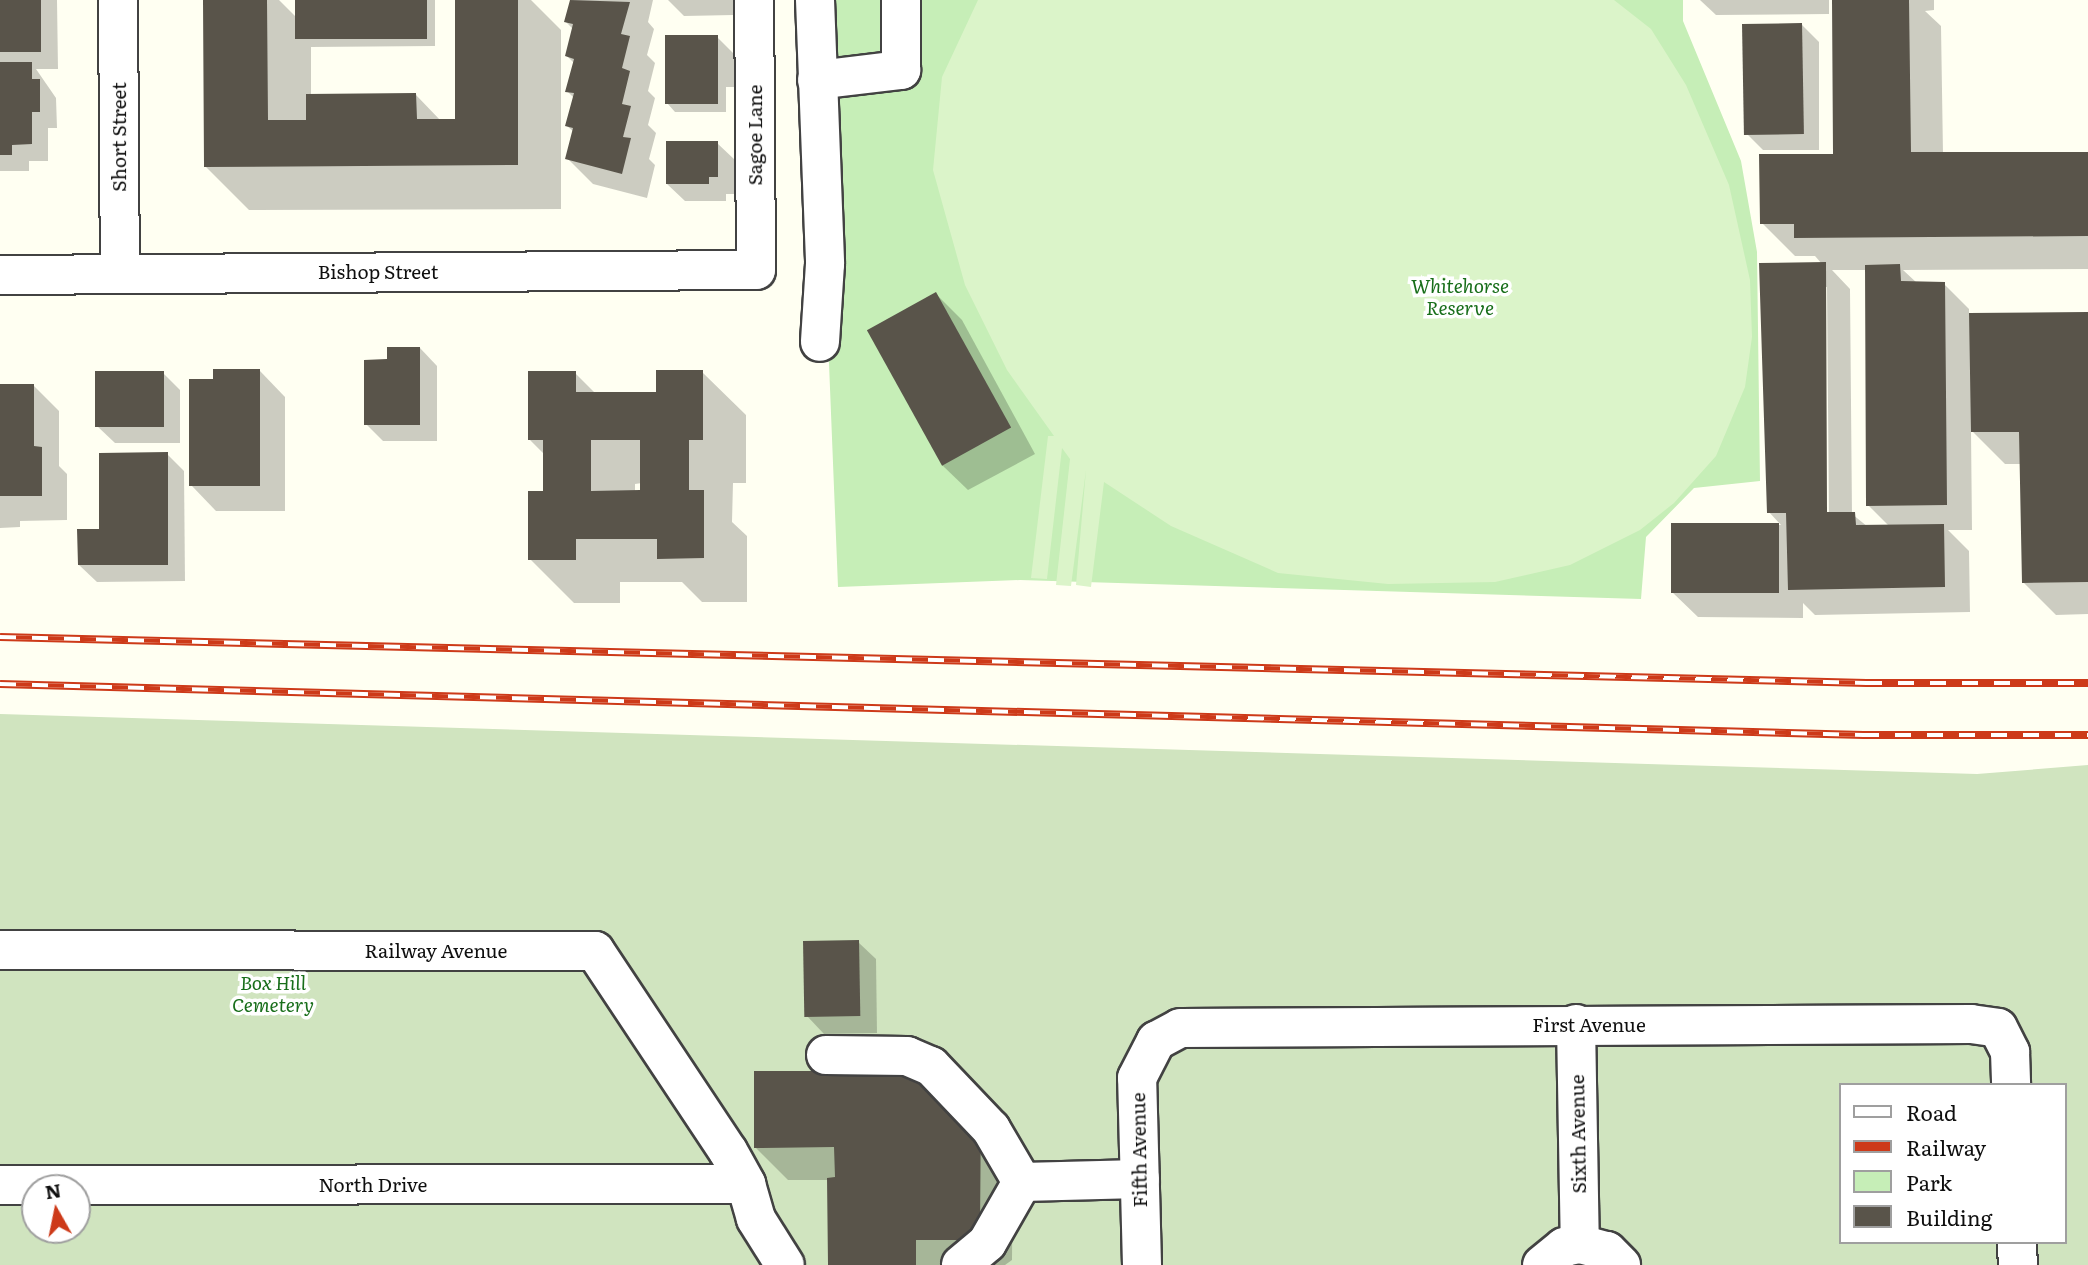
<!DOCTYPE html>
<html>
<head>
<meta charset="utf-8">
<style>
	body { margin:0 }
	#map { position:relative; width:2088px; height:1265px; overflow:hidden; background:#fffff2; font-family:Literata,serif }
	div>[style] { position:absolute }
	.green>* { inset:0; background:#c6eeb7 }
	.cemetery>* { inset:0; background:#d0e4bf }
	.pitch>* { inset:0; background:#dbf4c9 }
	.shadow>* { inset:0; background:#0003 }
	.building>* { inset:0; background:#59544a; transform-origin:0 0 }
	.roads { filter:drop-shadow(2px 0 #424242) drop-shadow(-2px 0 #424242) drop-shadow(0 2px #424242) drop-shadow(0 -2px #424242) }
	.minor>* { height:38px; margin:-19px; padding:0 19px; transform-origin:19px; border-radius:19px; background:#fff }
	.rail>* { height:8px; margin-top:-4px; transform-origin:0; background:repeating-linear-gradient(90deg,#fff 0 16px,#cd3a19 0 32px); box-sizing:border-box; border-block:2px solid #cd3a19 }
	span { translate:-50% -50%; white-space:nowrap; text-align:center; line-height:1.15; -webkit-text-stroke:7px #fff; paint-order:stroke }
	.street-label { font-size:19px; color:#0f0f0f }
	.park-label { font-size:19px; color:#186e1a; font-style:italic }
	.legend { position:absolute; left:1839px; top:1083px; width:228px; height:161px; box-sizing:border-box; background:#fff; border:2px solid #9f9f9f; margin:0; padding:9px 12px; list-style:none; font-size:21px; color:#0f0f0f }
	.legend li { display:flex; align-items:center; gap:14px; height:35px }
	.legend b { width:35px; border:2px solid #9f9f9f }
	.north { position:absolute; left:21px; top:1174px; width:70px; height:70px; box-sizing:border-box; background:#fff; border:2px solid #9f9f9f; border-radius:50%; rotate:351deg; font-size:19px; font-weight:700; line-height:28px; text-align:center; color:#0f0f0f }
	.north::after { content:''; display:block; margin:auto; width:24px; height:32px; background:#cd3a19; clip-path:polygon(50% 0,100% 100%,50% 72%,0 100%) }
</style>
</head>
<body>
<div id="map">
	<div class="green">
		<i style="clip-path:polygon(822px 0,1683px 0,1683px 21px,1741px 161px,1757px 252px,1760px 481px,1694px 488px,1646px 537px,1641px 599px,1020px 580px,838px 587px,825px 264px)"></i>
	</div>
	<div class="cemetery">
		<i style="clip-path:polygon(evenodd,0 714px,1977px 774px,2088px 765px,2088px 1265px,0 1265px,0 714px,1841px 1085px,2065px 1085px,2065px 1242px,1841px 1242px,1841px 1085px,0 714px,35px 1188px,77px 1188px,77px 1230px,35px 1230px,35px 1188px)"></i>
	</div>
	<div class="pitch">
		<i style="clip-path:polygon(978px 0,1614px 0,1651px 29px,1686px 85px,1729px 185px,1750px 280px,1752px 337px,1745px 387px,1716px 456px,1674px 503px,1640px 530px,1570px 565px,1495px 582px,1388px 584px,1278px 573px,1171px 526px,1104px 482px,1091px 587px,1076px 585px,1086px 470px,1071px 586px,1056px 585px,1070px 459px,1062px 448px,1047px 579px,1031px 578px,1048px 436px,1054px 436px,1007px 370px,965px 285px,933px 170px,942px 77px)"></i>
	</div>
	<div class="shadow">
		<i style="clip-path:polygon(0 0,57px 0,58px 69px,36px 69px,56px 98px,57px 128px,48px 128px,48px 161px,29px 161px,29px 171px,0 171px)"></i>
		<i style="clip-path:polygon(205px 0,279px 0,297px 18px,297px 0,435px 0,435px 46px,311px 47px,311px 96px,416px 95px,441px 121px,457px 121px,457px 0,531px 0,561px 30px,561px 209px,249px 210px,205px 166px)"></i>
		<i style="clip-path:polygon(572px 0,653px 0,648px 22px,654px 29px,647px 55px,655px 63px,648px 91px,655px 98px,648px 125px,656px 133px,649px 159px,655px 165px,647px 198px,593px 184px,567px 158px,574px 132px,567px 126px,575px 99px,567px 91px,574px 63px,567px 56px,573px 29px,566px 22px)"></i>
		<i style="clip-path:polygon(668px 0,734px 0,734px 15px,684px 16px)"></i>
		<i style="clip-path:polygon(1700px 0,1829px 0,1829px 14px,1716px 15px)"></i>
		<i style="clip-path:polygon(evenodd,1834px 0,1934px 0,1934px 10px,1925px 11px,1941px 26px,1943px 154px,2088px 154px,2088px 269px,1903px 270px,1917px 283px,1944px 284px,1969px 309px,1969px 315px,2088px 314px,2088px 614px,2056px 615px,2023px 582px,2022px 464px,2005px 464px,1971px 430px,1972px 530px,1948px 530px,1969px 551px,1970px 612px,1815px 615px,1803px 603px,1803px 618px,1698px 617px,1672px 592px,1673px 524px,1781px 525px,1769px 512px,1822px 264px,1815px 256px,1795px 256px,1762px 223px,1835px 156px,1834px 0,1832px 270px,1867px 270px,1868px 505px,1889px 526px,1868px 527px,1852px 514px,1850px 289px,1832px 270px,1834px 0,1824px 287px,1827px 287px,1829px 521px,1825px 521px,1824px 287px)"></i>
		<i style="clip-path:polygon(1802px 25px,1819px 42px,1819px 150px,1763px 150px,1746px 133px)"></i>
		<i style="clip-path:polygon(717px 37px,735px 55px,735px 87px,726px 87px,726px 112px,675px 112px,667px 103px)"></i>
		<i style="clip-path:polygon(717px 143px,735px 160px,735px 194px,726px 194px,726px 201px,685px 201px,667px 184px)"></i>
		<i style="clip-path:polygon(936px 294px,962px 320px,1035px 454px,968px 490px,942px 465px)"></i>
		<i style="clip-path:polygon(420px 348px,437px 366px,437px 441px,383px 441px,366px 424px,389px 361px)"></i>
		<i style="clip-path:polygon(260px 371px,285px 397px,285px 511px,216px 511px,191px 485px,215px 381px)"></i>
		<i style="clip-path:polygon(evenodd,702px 372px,746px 415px,746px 483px,733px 483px,732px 522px,747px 536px,747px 602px,702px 602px,682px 582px,620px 582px,620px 603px,574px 603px,530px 559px,545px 493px,545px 455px,530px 440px,575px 373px,596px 394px,658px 394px,702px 372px,642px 483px,642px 492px,635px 492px,635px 484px,642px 483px)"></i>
		<i style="clip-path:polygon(163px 373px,180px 390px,180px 443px,115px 443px,97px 426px)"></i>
		<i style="clip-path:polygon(0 384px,34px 386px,59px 411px,59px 466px,67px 474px,67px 520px,20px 521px,20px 527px,0 528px)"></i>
		<i style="clip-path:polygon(167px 454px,184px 471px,185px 581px,97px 582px,79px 565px,101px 531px)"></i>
		<i style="clip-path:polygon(858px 942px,876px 959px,877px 1033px,824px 1034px,807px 1016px)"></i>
		<i style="clip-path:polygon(1013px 1141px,1012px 1260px,1005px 1265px,829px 1265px,829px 1180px,788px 1180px,755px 1147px)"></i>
	</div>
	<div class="building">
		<i style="left:0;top:0;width:41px;height:52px"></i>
		<i style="clip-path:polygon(203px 0,267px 0,268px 120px,306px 120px,306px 94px,416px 93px,417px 119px,455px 119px,455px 0,518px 0,518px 165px,204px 167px)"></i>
		<i style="left:295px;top:0;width:132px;height:39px"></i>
		<i style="clip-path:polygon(570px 0,630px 2px,621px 34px,630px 36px,622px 68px,630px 71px,622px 104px,631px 106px,623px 137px,631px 138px,622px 174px,565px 159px,573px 128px,565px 126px,574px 93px,565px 92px,574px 59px,565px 56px,573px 24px,564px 22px)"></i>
		<i style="clip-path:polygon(1832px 0,1909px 0,1911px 152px,2088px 152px,2088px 236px,1794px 238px,1794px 224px,1760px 224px,1759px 154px,1833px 154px)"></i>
		<i style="left:1802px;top:23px;width:111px;height:60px;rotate:89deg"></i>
		<i style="left:718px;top:35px;width:69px;height:53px;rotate:90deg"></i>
		<i style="clip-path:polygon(0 62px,32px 62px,32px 79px,40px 79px,40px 112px,32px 112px,32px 144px,12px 145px,12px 155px,0 155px)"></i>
		<i style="clip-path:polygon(666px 141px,718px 141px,718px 177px,709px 177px,709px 184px,666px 184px)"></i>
		<i style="clip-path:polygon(1826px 262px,1827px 512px,1855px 512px,1856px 525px,1944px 524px,1945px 587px,1788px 590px,1786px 513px,1767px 513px,1759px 263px)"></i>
		<i style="clip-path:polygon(1900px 264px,1901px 281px,1945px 282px,1947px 505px,1866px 506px,1865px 265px)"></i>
		<i style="left:936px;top:292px;width:155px;height:79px;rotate:61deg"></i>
		<i style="clip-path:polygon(2088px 312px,2088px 582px,2022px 583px,2019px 432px,1971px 432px,1969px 313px)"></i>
		<i style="clip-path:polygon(387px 347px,420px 347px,420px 425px,364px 425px,364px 360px,387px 359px)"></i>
		<i style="clip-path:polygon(213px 369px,260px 369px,260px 486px,189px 486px,189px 379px,213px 379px)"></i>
		<i style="clip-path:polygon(evenodd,656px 370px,703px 370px,703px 440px,689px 440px,689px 490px,704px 490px,704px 558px,657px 559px,657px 539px,576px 539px,576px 560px,528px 560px,528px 491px,543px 491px,543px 440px,528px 440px,528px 371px,576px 371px,576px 392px,656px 392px,656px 370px,591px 440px,640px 440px,640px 490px,591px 491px,591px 440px)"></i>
		<i style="left:164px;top:371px;width:56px;height:69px;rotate:90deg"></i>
		<i style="clip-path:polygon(0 384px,34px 384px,34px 446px,42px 447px,42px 496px,0 496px)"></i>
		<i style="clip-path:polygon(168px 452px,168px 565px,78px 565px,77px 529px,99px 529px,99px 453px)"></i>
		<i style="left:1671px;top:523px;width:108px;height:70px"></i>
		<i style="left:859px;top:940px;width:76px;height:56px;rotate:89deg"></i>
		<i style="clip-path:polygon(754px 1071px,946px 1071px,981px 1106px,980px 1228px,960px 1240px,916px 1240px,916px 1265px,828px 1265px,827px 1178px,835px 1177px,834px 1147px,754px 1148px)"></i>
	</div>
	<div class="roads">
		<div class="minor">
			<i style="left:118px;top:0;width:273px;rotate:89.6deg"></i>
			<i style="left:815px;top:0;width:264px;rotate:87.8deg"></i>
			<i style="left:825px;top:264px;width:78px;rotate:93.7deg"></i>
			<i style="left:817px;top:80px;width:85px;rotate:-6.8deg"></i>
			<i style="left:901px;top:70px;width:70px;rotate:-90deg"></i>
			<i style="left:0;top:275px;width:756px;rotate:-0.38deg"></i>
			<i style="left:756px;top:270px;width:270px;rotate:-90.4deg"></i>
			<i style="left:0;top:950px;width:595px;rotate:0.1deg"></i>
			<i style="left:595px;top:951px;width:240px;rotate:56.4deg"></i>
			<i style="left:728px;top:1151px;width:38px;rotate:61deg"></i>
			<i style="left:746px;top:1184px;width:36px;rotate:74deg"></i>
			<i style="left:756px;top:1219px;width:54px;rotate:57.8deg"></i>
			<i style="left:1576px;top:1024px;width:220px;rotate:89deg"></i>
			<i style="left:826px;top:1055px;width:81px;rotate:0.7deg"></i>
			<i style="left:907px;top:1056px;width:26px;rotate:23deg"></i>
			<i style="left:931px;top:1066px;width:87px;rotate:46.4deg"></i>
			<i style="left:991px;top:1129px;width:61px;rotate:59.7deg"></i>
			<i style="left:1022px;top:1182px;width:70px;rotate:119.8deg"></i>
			<i style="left:987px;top:1243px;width:34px;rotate:140deg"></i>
			<i style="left:1022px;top:1182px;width:118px;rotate:-1.5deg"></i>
			<i style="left:0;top:1185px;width:746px;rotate:-0.08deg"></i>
			<i style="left:2017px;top:1242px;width:23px;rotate:88deg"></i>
			<i style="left:1142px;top:1265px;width:187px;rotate:-91.5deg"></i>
			<i style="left:1137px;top:1078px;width:42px;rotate:-62.8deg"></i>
			<i style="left:1156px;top:1041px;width:27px;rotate:-28deg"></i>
			<i style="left:1180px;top:1028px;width:791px;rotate:-0.29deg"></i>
			<i style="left:1971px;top:1024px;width:27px;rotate:8deg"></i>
			<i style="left:1998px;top:1028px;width:27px;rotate:63deg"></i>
			<i style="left:2010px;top:1052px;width:33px;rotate:88deg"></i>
			<i style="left:1542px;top:1265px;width:28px;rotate:-39deg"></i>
			<i style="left:1564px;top:1247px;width:16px;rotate:-11deg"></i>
			<i style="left:1580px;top:1244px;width:28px;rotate:15deg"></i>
			<i style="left:1607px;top:1251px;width:20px;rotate:45deg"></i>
		</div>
	</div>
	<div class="rail">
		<i style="left:0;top:637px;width:1867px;rotate:1.41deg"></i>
		<i style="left:1866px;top:683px;width:222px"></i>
		<i style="left:0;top:684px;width:1864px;rotate:1.57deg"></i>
		<i style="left:1863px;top:735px;width:225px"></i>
	</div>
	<div class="street-label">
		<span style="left:755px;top:135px;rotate:-90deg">Sagoe Lane</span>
		<span style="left:119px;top:137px;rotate:-90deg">Short Street</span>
		<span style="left:378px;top:272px">Bishop Street</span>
		<span style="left:436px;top:951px">Railway Avenue</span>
		<span style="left:1589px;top:1025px">First Avenue</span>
		<span style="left:1578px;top:1134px;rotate:-91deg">Sixth Avenue</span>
		<span style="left:1139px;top:1150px;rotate:-91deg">Fifth Avenue</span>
		<span style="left:373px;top:1185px">North Drive</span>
	</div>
	<div class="park-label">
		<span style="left:1460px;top:297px">Whitehorse<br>Reserve</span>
		<span style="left:273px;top:994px">Box Hill<br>Cemetery</span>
	</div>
	<ul class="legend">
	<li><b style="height:9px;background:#fff"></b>Road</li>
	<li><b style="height:9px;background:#cd3a19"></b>Railway</li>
	<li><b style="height:19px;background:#c6eeb7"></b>Park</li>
	<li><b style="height:19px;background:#59544a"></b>Building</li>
	</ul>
	<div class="north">N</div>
</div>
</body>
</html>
